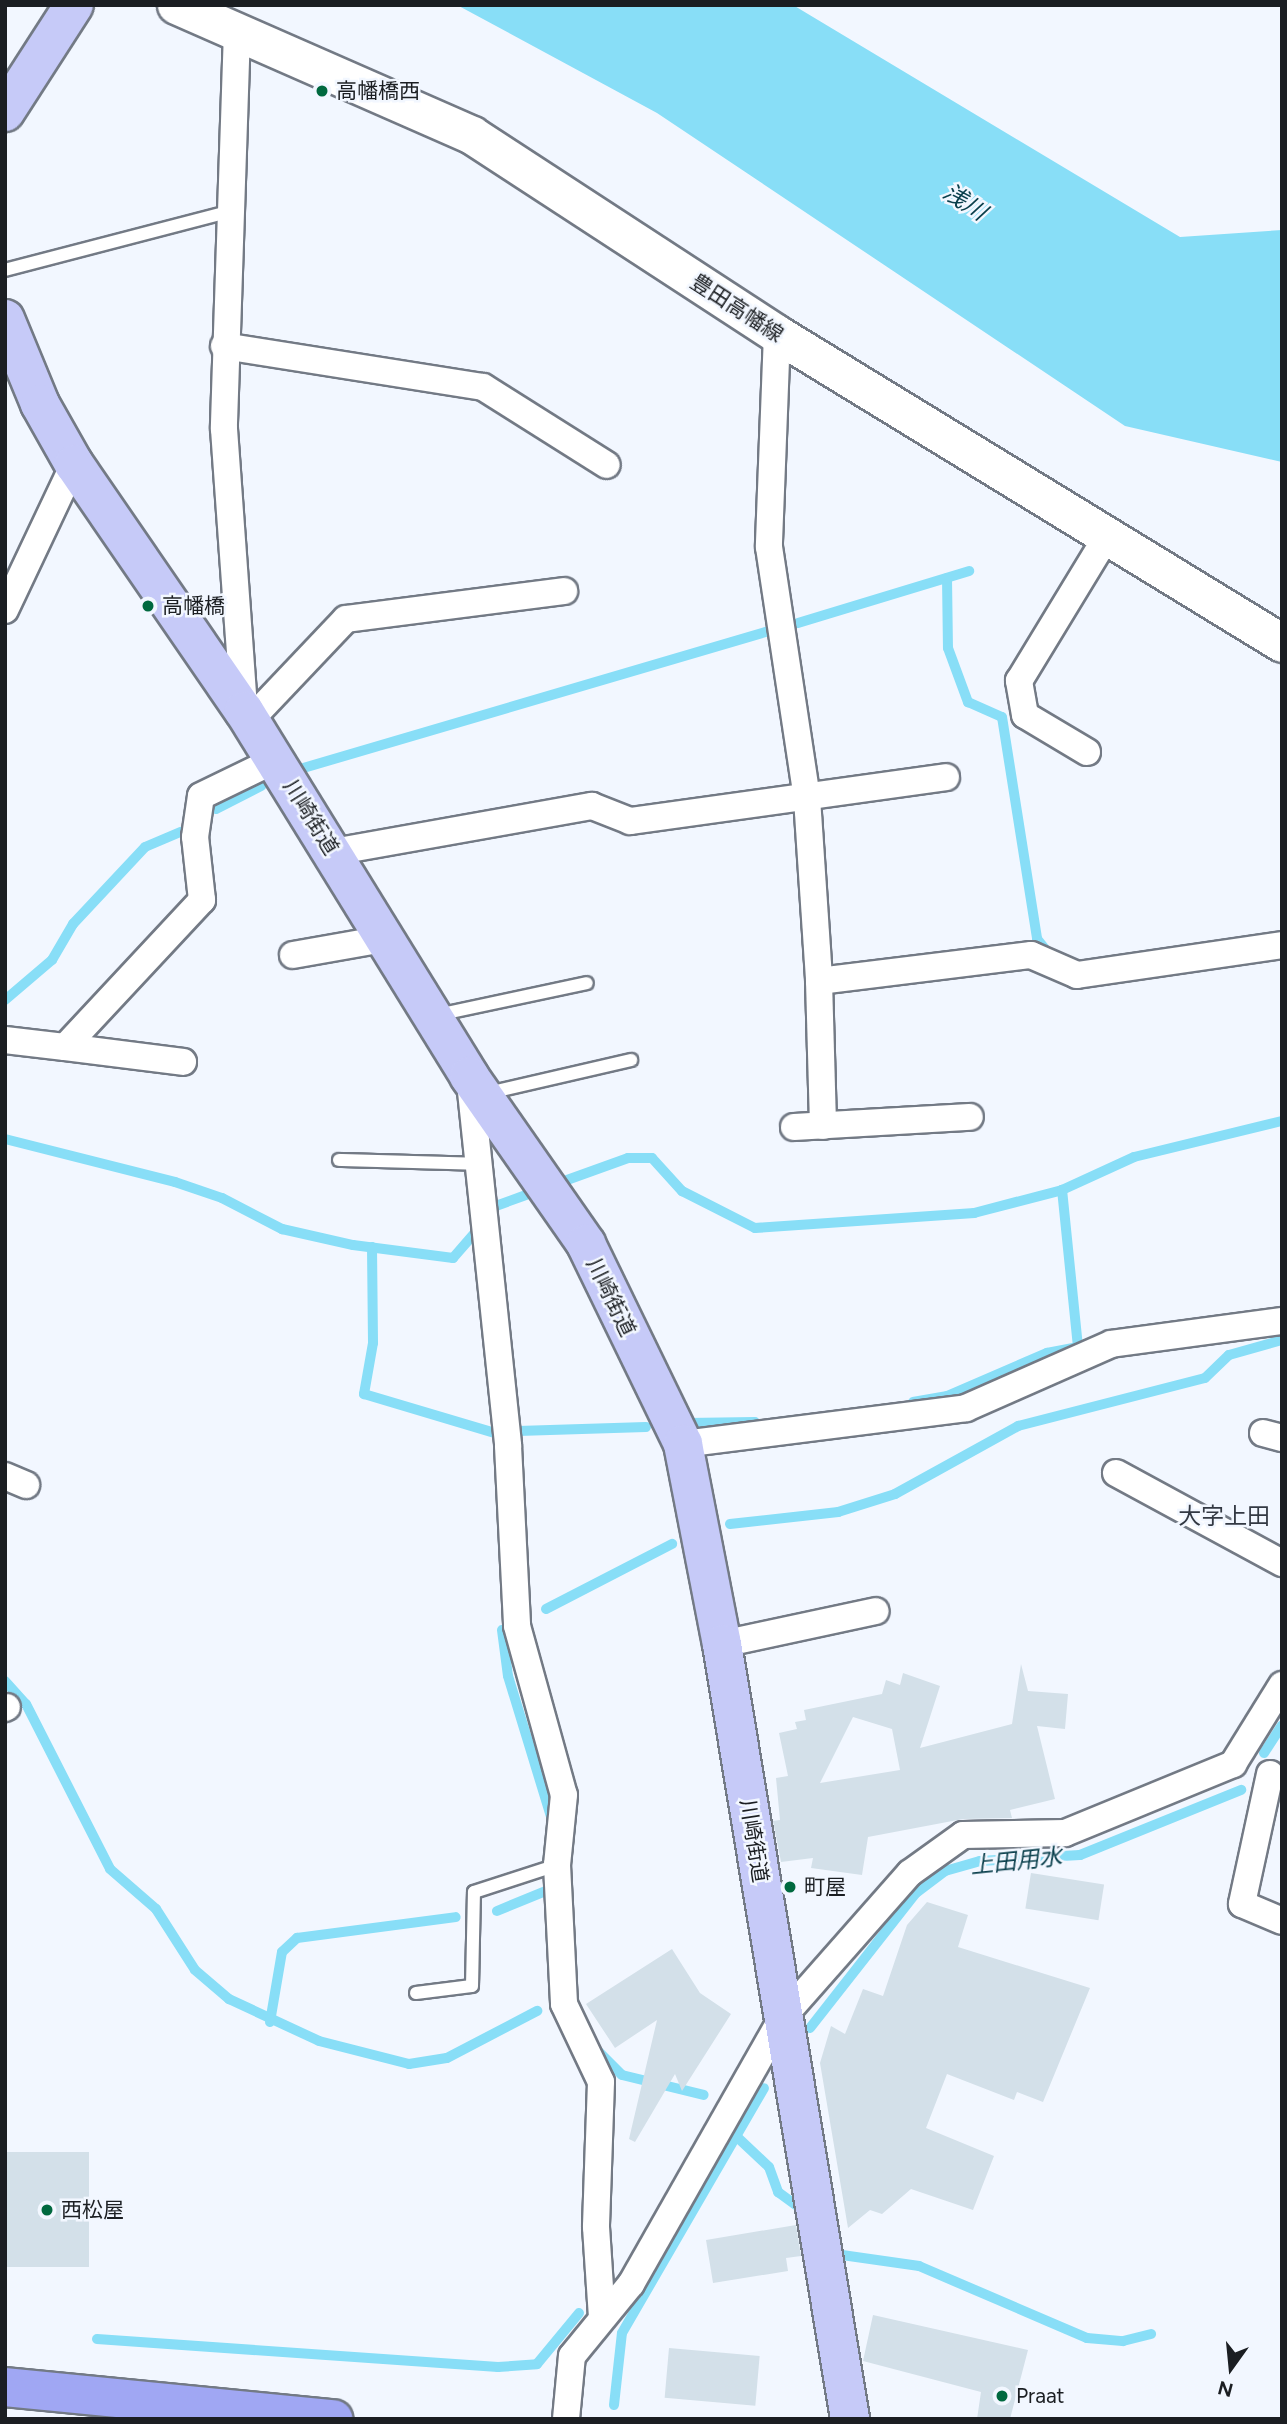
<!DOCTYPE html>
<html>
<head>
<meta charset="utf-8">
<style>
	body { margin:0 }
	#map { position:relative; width:1287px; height:2424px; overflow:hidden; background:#f2f7ff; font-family:Figtree,"Noto Sans JP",sans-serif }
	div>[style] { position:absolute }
	.water>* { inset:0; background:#88def7 }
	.stream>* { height:10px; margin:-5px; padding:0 5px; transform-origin:5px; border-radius:5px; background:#88def7 }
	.building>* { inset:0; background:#d3e0e9; transform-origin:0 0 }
	.roads { filter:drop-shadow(2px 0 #737a85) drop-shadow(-2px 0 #737a85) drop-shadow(0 2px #737a85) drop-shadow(0 -2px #737a85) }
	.lane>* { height:12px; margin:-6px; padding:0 6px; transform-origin:6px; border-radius:6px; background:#fff }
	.street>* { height:26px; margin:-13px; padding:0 13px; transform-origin:13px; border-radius:13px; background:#fff }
	.secondary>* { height:37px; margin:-18.5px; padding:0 18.5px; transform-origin:18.5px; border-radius:18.5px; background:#fff }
	.primary>* { height:38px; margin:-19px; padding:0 19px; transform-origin:19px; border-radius:19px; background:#c6caf8 }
	.highway>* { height:38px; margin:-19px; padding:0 19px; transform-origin:19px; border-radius:19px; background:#a0a7f3 }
	.dots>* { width:19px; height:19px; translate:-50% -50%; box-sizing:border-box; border:4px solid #f2f7ff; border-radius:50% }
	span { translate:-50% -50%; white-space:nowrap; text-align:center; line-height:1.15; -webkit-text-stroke:5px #f2f7ff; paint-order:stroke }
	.poi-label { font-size:21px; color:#1b1e22 }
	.left { translate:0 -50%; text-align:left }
	.street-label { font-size:21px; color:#1b1e22 }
	.water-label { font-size:23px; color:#093f4c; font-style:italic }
	.neighbourhood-label { font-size:23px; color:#333943 }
	.frame { position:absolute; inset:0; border:7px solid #1b1e22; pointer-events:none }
	.north { position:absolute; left:1196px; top:2333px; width:70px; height:70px; -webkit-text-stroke:5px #f2f7ff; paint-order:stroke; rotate:195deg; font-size:19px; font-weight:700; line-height:28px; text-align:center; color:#1b1e22 }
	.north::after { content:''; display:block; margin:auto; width:24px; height:32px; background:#1b1e22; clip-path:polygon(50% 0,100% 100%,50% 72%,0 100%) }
</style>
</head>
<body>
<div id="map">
	<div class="water">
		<i style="clip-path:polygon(457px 5px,793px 5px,1180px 237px,1282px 230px,1282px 462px,1125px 426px,657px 113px)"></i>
	</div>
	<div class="stream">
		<i style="left:947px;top:578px;width:70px;rotate:89.2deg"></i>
		<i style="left:948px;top:648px;width:58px;rotate:69.7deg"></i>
		<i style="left:968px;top:702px;width:37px;rotate:24deg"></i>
		<i style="left:1002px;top:717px;width:225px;rotate:81deg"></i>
		<i style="left:1037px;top:939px;width:21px;rotate:51deg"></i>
		<i style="left:798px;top:623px;width:179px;rotate:-16.9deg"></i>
		<i style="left:300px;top:769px;width:488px;rotate:-16.4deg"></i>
		<i style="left:216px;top:809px;width:51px;rotate:-27.1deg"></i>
		<i style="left:5px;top:1000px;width:62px;rotate:-40.4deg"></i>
		<i style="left:52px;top:960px;width:42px;rotate:-59.7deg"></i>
		<i style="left:73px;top:924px;width:105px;rotate:-46.9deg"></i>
		<i style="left:145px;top:847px;width:39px;rotate:-23deg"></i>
		<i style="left:5px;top:1139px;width:175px;rotate:14.2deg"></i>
		<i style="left:175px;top:1182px;width:50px;rotate:18.8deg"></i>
		<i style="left:222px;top:1198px;width:68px;rotate:27.3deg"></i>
		<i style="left:282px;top:1229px;width:73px;rotate:12.7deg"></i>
		<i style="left:353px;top:1245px;width:101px;rotate:7.4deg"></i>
		<i style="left:453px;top:1258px;width:32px;rotate:-49deg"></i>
		<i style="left:567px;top:1180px;width:65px;rotate:-19.8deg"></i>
		<i style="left:628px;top:1158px;width:24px"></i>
		<i style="left:652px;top:1158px;width:45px;rotate:47.7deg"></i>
		<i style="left:682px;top:1191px;width:82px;rotate:26.9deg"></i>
		<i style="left:755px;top:1228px;width:220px;rotate:-3.9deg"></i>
		<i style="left:974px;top:1213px;width:91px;rotate:-14.6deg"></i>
		<i style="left:1062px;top:1190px;width:79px;rotate:-24.6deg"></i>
		<i style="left:1134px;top:1157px;width:152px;rotate:-13.7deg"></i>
		<i style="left:493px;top:1207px;width:35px;rotate:-20deg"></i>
		<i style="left:372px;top:1247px;width:96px;rotate:89.4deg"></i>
		<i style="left:373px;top:1343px;width:52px;rotate:100deg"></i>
		<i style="left:364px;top:1394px;width:137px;rotate:16.6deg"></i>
		<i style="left:913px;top:1402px;width:35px;rotate:-10deg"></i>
		<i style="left:947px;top:1396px;width:109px;rotate:-23.3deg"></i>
		<i style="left:1047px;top:1353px;width:32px;rotate:-11deg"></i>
		<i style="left:1078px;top:1347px;width:158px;rotate:-95.8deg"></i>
		<i style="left:687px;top:1423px;width:68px;rotate:-0.8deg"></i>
		<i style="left:518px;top:1431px;width:128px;rotate:-1.8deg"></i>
		<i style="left:730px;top:1524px;width:109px;rotate:-6.3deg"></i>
		<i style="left:838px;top:1512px;width:60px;rotate:-17.5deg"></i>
		<i style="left:895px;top:1494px;width:141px;rotate:-28.9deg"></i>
		<i style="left:1018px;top:1426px;width:193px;rotate:-14.4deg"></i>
		<i style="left:1205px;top:1378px;width:33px;rotate:-44deg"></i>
		<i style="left:1229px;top:1355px;width:55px;rotate:-15.8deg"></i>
		<i style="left:546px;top:1609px;width:142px;rotate:-27.3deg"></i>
		<i style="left:502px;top:1630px;width:46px;rotate:82.6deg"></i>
		<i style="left:508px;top:1676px;width:151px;rotate:73deg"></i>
		<i style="left:5px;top:1681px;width:31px;rotate:48deg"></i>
		<i style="left:26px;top:1704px;width:185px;rotate:63deg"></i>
		<i style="left:110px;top:1869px;width:61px;rotate:41deg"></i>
		<i style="left:156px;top:1909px;width:72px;rotate:57.4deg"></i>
		<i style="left:195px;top:1970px;width:45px;rotate:40.5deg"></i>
		<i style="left:229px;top:1999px;width:99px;rotate:25deg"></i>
		<i style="left:319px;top:2041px;width:93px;rotate:14.3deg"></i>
		<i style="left:409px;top:2064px;width:38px;rotate:-9deg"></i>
		<i style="left:447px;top:2058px;width:102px;rotate:-27.6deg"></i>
		<i style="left:1264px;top:1753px;width:33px;rotate:-57deg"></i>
		<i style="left:497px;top:1911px;width:55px;rotate:-22.4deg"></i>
		<i style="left:270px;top:2022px;width:71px;rotate:-80.3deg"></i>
		<i style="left:282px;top:1952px;width:21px;rotate:-43deg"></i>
		<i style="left:297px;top:1938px;width:160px;rotate:-7.5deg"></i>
		<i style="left:810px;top:2028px;width:172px;rotate:-51.9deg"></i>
		<i style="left:916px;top:1893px;width:36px;rotate:-37deg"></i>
		<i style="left:945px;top:1871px;width:36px;rotate:-16deg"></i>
		<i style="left:980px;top:1861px;width:100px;rotate:-3.4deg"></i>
		<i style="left:1080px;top:1855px;width:174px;rotate:-22deg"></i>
		<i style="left:597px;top:2050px;width:35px;rotate:45deg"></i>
		<i style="left:622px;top:2075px;width:84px;rotate:13.7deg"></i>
		<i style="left:736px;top:2136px;width:45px;rotate:43.2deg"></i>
		<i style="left:769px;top:2167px;width:27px;rotate:70deg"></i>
		<i style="left:778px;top:2192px;width:22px;rotate:36deg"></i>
		<i style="left:842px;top:2255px;width:78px;rotate:8.1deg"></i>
		<i style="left:919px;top:2266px;width:183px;rotate:23.2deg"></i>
		<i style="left:1087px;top:2338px;width:36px;rotate:5deg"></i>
		<i style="left:1123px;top:2341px;width:29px;rotate:-14deg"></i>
		<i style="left:97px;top:2339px;width:402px;rotate:4deg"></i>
		<i style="left:498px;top:2367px;width:39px;rotate:-4deg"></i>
		<i style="left:537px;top:2364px;width:66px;rotate:-50.5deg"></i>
		<i style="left:614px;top:2405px;width:72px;rotate:-83.7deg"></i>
		<i style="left:622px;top:2333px;width:283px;rotate:-59.9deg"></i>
	</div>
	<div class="building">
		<i style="clip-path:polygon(evenodd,1021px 1664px,1028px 1691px,1068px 1694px,1065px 1729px,1037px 1726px,1055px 1799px,1010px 1810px,1012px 1818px,963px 1819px,868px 1837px,862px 1875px,811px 1868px,813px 1858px,781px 1862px,773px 1821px,780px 1820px,776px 1778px,788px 1776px,779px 1733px,797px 1729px,795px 1722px,806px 1720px,804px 1710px,882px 1694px,886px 1680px,900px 1685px,903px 1673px,940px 1686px,920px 1748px,1012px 1724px,1021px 1664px,853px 1717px,892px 1729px,900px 1770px,820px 1783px,853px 1717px)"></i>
		<i style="left:1031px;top:1873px;width:74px;height:36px;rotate:9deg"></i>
		<i style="clip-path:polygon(927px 1902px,968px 1915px,958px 1947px,1090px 1988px,1043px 2102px,1017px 2092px,1014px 2100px,947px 2074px,926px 2128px,994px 2156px,973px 2210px,911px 2189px,882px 2214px,870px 2210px,848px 2228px,820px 2063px,831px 2026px,845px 2034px,863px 1989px,883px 1996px,907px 1925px)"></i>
		<i style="clip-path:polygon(672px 1949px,700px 1993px,731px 2014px,682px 2091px,675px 2074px,635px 2142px,629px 2139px,657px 2020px,615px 2048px,586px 2004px)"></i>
		<i style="left:89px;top:2152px;width:115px;height:84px;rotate:90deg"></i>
		<i style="clip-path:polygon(796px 2225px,801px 2256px,786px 2258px,788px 2271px,713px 2283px,706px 2240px)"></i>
		<i style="clip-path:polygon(873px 2315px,1028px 2350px,1010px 2419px,977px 2419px,981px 2392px,863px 2361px)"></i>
		<i style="left:669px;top:2348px;width:91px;height:50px;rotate:5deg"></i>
	</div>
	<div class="roads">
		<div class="lane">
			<i style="left:5px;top:270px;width:235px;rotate:-14.6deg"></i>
			<i style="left:437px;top:1015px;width:153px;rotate:-12deg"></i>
			<i style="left:488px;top:1093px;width:147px;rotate:-13deg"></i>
			<i style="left:339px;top:1160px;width:139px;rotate:1.6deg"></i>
			<i style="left:416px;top:1993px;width:56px;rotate:-7.1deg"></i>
			<i style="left:472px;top:1986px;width:94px;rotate:-88.8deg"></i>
			<i style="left:474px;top:1892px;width:87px;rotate:-18deg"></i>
		</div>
		<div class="street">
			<i style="left:237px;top:31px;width:398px;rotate:91.9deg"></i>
			<i style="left:224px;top:429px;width:279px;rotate:85.9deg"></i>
			<i style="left:777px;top:334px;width:213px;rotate:92.2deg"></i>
			<i style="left:769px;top:547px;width:254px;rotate:81.4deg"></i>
			<i style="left:807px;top:798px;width:183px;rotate:86.2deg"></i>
			<i style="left:819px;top:981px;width:214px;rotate:-7deg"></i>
			<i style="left:1031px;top:955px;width:50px;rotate:23.5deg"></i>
			<i style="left:1077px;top:975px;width:207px;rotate:-8.3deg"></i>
			<i style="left:224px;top:346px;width:262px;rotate:9deg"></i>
			<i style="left:483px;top:387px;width:146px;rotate:32.2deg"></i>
			<i style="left:5px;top:610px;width:161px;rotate:-64.7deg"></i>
			<i style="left:250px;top:720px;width:139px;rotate:-46.5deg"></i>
			<i style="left:346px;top:619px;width:220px;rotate:-7.3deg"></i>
			<i style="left:1087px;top:752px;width:72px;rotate:-149.2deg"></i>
			<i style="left:1025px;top:715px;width:35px;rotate:-100deg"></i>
			<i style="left:1019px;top:681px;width:170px;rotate:-58.7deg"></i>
			<i style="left:333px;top:852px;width:263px;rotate:-10.1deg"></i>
			<i style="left:592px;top:806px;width:41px;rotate:21.5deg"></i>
			<i style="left:630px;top:821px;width:319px;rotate:-7.9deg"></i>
			<i style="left:293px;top:955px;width:92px;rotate:-10deg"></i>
			<i style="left:819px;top:981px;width:145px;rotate:88.4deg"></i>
			<i style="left:5px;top:1040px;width:60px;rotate:6.7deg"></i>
			<i style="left:65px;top:1047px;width:201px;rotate:-47deg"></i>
			<i style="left:202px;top:900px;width:63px;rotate:-96.3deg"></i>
			<i style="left:195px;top:837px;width:41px;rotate:-81.7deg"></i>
			<i style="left:201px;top:796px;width:82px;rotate:-25.9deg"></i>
			<i style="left:65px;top:1047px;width:119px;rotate:7.2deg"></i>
			<i style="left:470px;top:1082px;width:366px;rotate:84deg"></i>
			<i style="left:508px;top:1446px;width:180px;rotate:87.1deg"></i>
			<i style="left:517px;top:1626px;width:175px;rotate:74.5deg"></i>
			<i style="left:564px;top:1795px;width:70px;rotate:95.7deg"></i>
			<i style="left:557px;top:1865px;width:139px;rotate:87.1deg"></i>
			<i style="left:564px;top:2004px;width:86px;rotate:64.6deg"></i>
			<i style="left:601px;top:2082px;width:145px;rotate:92deg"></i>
			<i style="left:596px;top:2227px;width:90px;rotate:86.2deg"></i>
			<i style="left:794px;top:1127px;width:176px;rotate:-3.3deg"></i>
			<i style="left:1263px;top:1433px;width:20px;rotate:15deg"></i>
			<i style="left:683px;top:1444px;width:285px;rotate:-7.2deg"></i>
			<i style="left:966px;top:1408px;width:158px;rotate:-23.8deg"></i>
			<i style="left:1111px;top:1344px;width:173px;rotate:-7.7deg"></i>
			<i style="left:1116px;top:1473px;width:189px;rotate:28.5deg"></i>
			<i style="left:5px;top:1476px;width:23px;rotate:23deg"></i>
			<i style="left:722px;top:1644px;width:157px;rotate:-12.1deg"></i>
			<i style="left:5px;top:1708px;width:2px;rotate:-27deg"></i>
			<i style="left:1270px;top:1774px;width:133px;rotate:102.2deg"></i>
			<i style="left:1242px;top:1904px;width:43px;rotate:23deg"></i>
			<i style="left:566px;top:2419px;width:63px;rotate:-84.6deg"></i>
			<i style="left:572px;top:2356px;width:93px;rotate:-50.7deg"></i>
			<i style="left:631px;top:2284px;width:306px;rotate:-60.4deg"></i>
			<i style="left:782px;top:2018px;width:193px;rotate:-48.6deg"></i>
			<i style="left:910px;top:1873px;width:65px;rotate:-35.6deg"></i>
			<i style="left:963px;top:1835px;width:102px;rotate:-1.1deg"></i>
			<i style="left:1065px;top:1833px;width:182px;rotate:-22.3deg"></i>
			<i style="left:1233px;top:1764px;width:93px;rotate:-58.2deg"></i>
		</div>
		<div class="secondary">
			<i style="left:176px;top:5px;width:323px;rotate:23.7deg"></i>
			<i style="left:472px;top:135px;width:364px;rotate:33.1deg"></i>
			<i style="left:777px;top:334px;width:592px;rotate:31.46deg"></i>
		</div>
		<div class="primary">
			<i style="left:5px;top:112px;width:127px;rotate:-57.2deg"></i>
			<i style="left:5px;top:319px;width:92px;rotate:67.6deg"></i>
			<i style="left:40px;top:404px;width:69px;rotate:60.5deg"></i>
			<i style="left:74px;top:464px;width:300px;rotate:55.5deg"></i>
			<i style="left:244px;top:711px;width:429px;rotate:58.3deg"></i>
			<i style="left:469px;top:1076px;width:205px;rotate:55.1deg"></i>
			<i style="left:586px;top:1244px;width:222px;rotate:64.1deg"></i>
			<i style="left:683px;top:1444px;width:204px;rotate:79deg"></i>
			<i style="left:722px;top:1644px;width:785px;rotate:80.62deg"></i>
		</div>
		<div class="highway">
			<i style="left:5px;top:2387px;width:330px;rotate:5.6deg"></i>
		</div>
	</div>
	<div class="dots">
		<i style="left:322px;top:91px;background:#00693f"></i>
		<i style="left:148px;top:606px;background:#00693f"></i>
		<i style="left:790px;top:1887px;background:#00693f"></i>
		<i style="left:47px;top:2210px;background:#00693f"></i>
		<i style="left:1002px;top:2396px;background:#00693f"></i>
	</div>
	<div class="poi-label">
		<span class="left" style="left:336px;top:91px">高幡橋西</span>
		<span class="left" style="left:162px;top:606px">高幡橋</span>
		<span class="left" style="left:804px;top:1887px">町屋</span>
		<span class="left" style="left:61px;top:2210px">西松屋</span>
		<span class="left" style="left:1016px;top:2396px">Praat</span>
	</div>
	<div class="street-label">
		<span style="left:737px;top:308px;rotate:33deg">豊田高幡線</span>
		<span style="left:311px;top:817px;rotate:58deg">川崎街道</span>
		<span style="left:611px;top:1297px;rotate:64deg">川崎街道</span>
		<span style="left:754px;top:1841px;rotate:81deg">川崎街道</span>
	</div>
	<div class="water-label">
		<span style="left:965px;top:202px;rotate:33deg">浅川</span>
		<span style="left:1016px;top:1861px;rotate:-6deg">上田用水</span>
	</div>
	<div class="neighbourhood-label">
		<span style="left:1224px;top:1516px">大字上田</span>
	</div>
	<div class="frame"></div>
	<div class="north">N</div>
</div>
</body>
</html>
